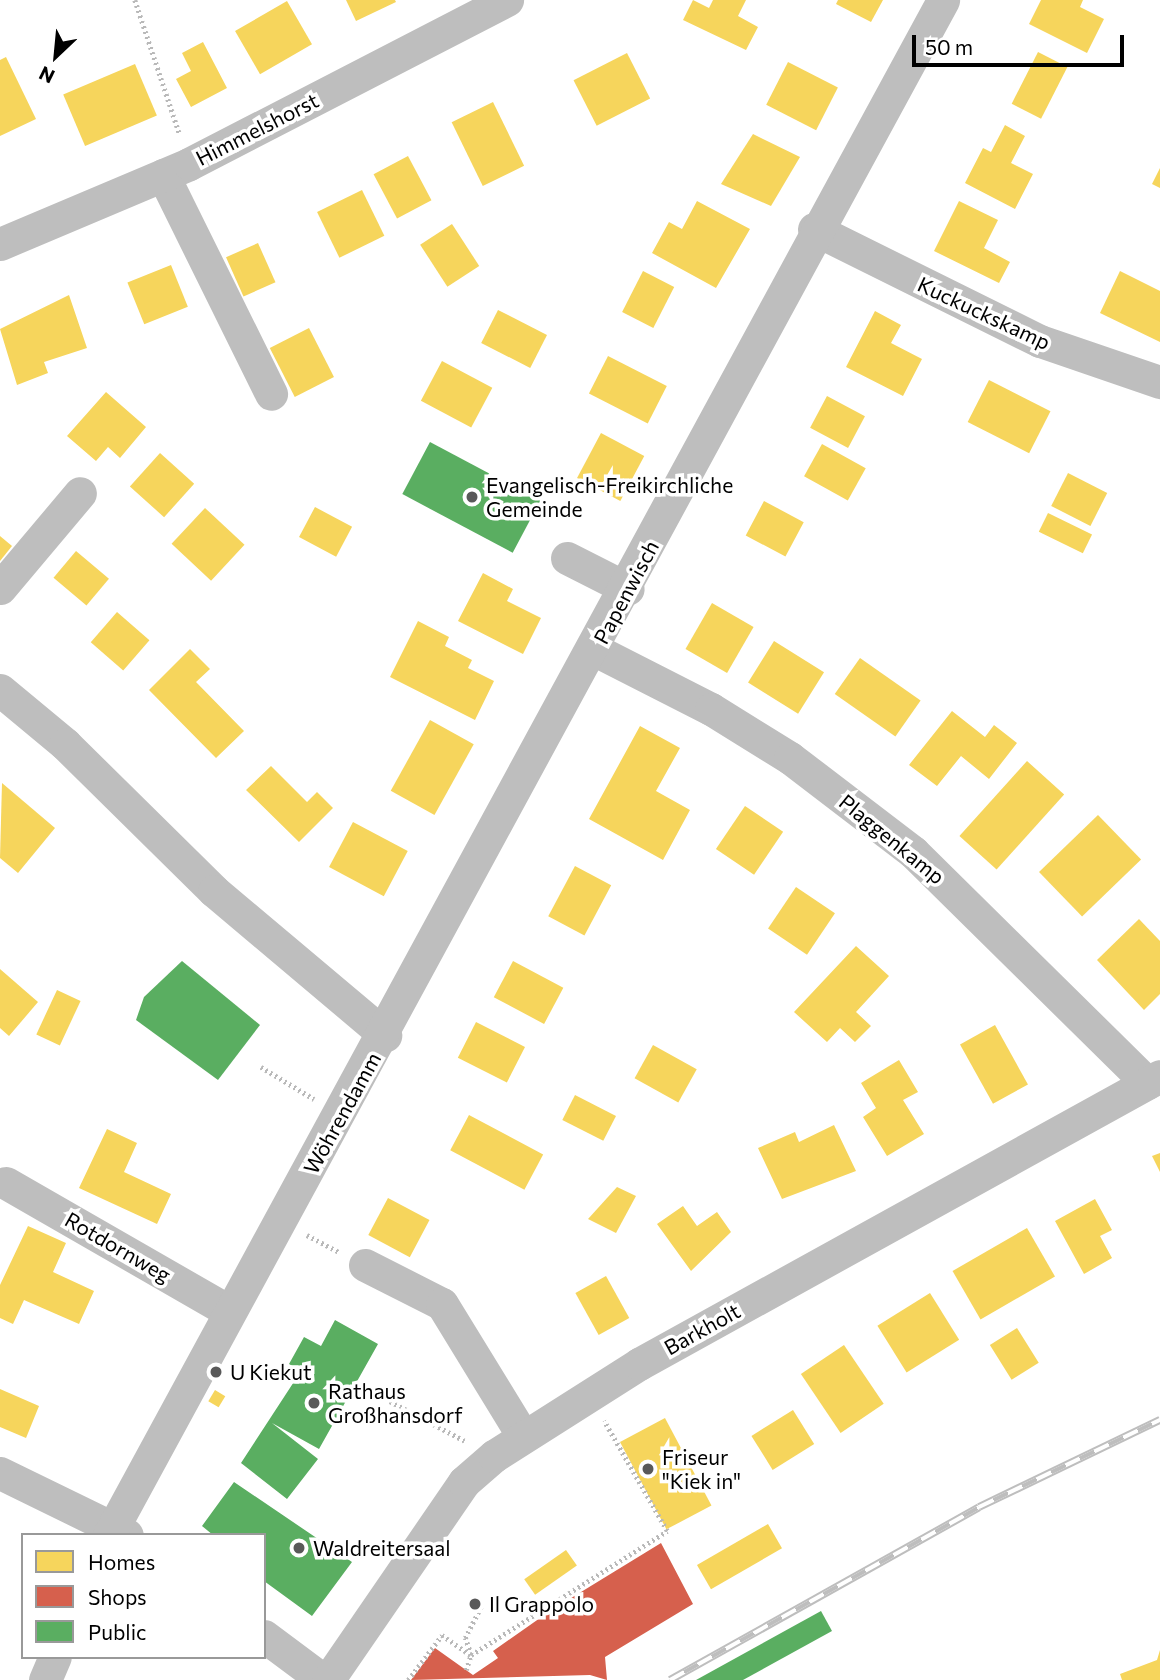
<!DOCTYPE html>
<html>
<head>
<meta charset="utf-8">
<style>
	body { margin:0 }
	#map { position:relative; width:1160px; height:1680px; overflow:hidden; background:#fff; font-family:Commissioner,sans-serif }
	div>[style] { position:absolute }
	.homes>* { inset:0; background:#f6d55c; transform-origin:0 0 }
	.shops>* { inset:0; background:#d6604d }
	.public>* { inset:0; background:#5aae61; transform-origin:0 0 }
	.path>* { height:4.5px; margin-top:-2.25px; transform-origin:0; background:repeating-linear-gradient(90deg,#b9b9b9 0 2px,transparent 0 5.5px) }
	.minor>* { height:33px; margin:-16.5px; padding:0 16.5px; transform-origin:16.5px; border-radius:16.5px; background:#bebebe }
	.rail>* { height:8px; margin-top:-4px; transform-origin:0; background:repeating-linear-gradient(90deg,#fff 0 16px,#bebebe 0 32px); box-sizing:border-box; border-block:2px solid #bebebe }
	.dots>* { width:19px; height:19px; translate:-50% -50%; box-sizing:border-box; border:4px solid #fff; border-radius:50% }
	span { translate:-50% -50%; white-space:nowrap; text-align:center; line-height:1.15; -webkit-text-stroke:7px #fff; paint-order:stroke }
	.street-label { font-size:21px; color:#000 }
	.poi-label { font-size:21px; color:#000 }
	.left { translate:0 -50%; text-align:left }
	.legend { position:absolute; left:21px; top:1533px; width:245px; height:126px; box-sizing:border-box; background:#fff; border:2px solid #999; margin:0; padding:9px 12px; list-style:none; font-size:21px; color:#000 }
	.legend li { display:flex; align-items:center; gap:14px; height:35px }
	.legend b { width:35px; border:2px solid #999 }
	.north { position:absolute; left:21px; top:21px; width:70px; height:70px; -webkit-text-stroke:5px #fff; paint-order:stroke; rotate:206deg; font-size:19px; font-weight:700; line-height:28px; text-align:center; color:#000 }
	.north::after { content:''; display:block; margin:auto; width:24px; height:32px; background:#000; clip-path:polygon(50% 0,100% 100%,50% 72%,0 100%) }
	.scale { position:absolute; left:912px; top:35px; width:212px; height:32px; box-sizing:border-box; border:4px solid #000; border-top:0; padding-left:9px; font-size:21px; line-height:24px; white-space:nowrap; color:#000; -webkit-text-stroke:5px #fff; paint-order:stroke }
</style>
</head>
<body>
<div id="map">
	<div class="homes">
		<i style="clip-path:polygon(346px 0,395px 0,396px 2px,356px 21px)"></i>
		<i style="clip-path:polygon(693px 0,709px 8px,713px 0,746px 0,738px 16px,758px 27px,746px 50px,683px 20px)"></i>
		<i style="clip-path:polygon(838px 0,883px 0,871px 22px,836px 4px)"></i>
		<i style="clip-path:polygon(1041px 0,1083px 0,1080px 7px,1104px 19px,1087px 53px,1029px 24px)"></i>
		<i style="left:287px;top:1px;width:50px;height:60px;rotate:60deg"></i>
		<i style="clip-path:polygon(203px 42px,227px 88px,191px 107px,176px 79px,191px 71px,182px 53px)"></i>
		<i style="left:1038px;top:52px;width:33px;height:58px;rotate:27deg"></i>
		<i style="left:627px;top:53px;width:51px;height:60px;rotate:63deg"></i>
		<i style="clip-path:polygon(6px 57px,36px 119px,0 136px,0 60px)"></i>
		<i style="left:788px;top:62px;width:56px;height:48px;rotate:27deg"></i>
		<i style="left:135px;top:64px;width:56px;height:78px;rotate:67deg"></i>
		<i style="left:493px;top:102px;width:71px;height:46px;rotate:64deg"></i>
		<i style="clip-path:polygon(1005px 125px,1025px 136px,1011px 163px,1033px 174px,1015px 209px,965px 183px,983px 148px,991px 152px)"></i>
		<i style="clip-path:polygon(753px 134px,800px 157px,771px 206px,721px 184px)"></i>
		<i style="left:408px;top:156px;width:50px;height:39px;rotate:62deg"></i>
		<i style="clip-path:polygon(1160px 168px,1160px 188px,1152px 184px)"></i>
		<i style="left:362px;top:190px;width:51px;height:50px;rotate:64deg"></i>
		<i style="clip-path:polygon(697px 201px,750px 229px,716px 288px,652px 253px,669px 222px,682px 229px)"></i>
		<i style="clip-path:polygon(959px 201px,998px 220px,984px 248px,1010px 262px,999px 283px,934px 251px)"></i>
		<i style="left:452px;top:224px;width:50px;height:38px;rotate:57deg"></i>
		<i style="left:258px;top:243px;width:43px;height:35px;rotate:66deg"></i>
		<i style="left:171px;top:265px;width:45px;height:47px;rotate:68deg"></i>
		<i style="left:643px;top:271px;width:35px;height:46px;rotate:27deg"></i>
		<i style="clip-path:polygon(1120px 271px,1160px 291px,1160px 342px,1100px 313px)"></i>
		<i style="clip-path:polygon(69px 295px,87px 348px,44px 362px,48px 373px,17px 385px,0 329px)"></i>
		<i style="left:498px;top:310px;width:55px;height:37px;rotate:27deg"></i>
		<i style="clip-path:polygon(875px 311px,901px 325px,891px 343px,922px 359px,903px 396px,846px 367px)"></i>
		<i style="left:309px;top:328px;width:55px;height:44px;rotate:63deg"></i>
		<i style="left:608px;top:356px;width:66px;height:42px;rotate:27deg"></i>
		<i style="left:442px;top:361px;width:57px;height:45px;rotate:28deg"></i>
		<i style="left:989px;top:380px;width:69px;height:47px;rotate:27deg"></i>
		<i style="clip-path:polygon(106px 392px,146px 427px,120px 458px,108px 447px,96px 461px,67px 436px)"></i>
		<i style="left:827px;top:396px;width:43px;height:36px;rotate:28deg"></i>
		<i style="left:601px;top:433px;width:49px;height:51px;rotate:28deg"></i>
		<i style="left:822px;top:444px;width:50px;height:37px;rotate:29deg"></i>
		<i style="left:160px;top:453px;width:46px;height:45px;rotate:42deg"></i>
		<i style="left:1068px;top:473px;width:44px;height:37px;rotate:27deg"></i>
		<i style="left:764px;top:501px;width:45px;height:39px;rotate:28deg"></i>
		<i style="left:315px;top:507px;width:42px;height:34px;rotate:28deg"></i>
		<i style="left:205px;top:508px;width:54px;height:49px;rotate:43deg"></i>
		<i style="left:1048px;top:513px;width:49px;height:21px;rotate:26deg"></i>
		<i style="clip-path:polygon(0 536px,12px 546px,0 561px)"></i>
		<i style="left:76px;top:551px;width:43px;height:35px;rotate:40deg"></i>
		<i style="clip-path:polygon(483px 573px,513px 589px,507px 601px,541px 618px,523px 654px,458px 621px)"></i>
		<i style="left:712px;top:603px;width:48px;height:53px;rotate:30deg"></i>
		<i style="left:117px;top:612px;width:43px;height:40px;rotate:41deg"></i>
		<i style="clip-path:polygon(418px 621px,449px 637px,445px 646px,472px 660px,468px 668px,494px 681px,475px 720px,390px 677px)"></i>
		<i style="left:774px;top:641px;width:59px;height:49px;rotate:32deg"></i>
		<i style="clip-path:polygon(190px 649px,210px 669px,196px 682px,244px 731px,216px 758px,149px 690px)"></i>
		<i style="left:860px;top:658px;width:74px;height:44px;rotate:35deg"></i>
		<i style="clip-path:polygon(952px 711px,985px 737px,994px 725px,1017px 743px,989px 779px,961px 756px,937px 786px,909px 765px)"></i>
		<i style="left:430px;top:720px;width:50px;height:81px;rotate:29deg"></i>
		<i style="clip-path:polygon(640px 726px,680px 748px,656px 791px,690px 810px,663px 860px,589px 819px)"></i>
		<i style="left:1027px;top:761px;width:50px;height:101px;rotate:42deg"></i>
		<i style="clip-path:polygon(271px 766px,307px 802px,317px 792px,333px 808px,299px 842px,246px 790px)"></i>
		<i style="clip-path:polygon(2px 783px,55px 828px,18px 873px,0 858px)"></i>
		<i style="left:745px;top:806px;width:46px;height:52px;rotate:34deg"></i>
		<i style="left:1098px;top:815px;width:62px;height:82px;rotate:46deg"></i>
		<i style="left:353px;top:822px;width:62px;height:51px;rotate:28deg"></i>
		<i style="left:575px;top:866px;width:41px;height:57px;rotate:28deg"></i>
		<i style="left:796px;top:887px;width:47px;height:50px;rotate:34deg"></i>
		<i style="clip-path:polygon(1139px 919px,1160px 941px,1160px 994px,1144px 1010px,1097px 960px)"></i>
		<i style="clip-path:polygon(856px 946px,889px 976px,856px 1012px,871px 1026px,855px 1042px,840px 1028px,827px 1042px,794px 1012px)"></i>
		<i style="left:513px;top:961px;width:57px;height:41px;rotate:28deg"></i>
		<i style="clip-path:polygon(0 969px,38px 1002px,9px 1036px,0 1028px)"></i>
		<i style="left:57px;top:990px;width:26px;height:49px;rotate:25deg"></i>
		<i style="left:476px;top:1022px;width:55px;height:40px;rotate:27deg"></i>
		<i style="left:995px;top:1025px;width:68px;height:40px;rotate:61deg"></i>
		<i style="left:653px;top:1045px;width:50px;height:38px;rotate:29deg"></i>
		<i style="clip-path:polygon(899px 1060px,918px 1092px,903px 1100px,924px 1134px,887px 1156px,863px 1117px,876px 1108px,861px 1083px)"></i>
		<i style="left:575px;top:1095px;width:46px;height:28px;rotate:27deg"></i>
		<i style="left:469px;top:1115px;width:84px;height:40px;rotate:28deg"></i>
		<i style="clip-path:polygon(834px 1125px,856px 1171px,782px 1199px,758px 1148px,795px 1132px,799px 1142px)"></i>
		<i style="clip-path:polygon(107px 1129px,137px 1143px,124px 1172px,171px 1194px,157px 1224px,79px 1188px)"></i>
		<i style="clip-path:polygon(1160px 1153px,1160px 1172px,1152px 1156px)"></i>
		<i style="clip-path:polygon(617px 1187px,636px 1196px,616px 1233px,588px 1219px)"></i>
		<i style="left:388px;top:1198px;width:47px;height:42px;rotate:28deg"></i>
		<i style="clip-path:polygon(1095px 1199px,1112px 1230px,1100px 1236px,1112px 1258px,1084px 1274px,1055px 1221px)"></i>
		<i style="clip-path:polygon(683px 1206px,697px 1226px,717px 1212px,731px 1232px,691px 1271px,657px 1224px)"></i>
		<i style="clip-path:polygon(28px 1226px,66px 1243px,53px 1272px,94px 1291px,79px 1324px,24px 1300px,13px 1324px,0 1318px,0 1285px)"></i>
		<i style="left:1027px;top:1228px;width:56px;height:86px;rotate:60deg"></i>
		<i style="left:606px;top:1276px;width:48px;height:35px;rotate:61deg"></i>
		<i style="left:930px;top:1293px;width:55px;height:62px;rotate:58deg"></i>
		<i style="left:1017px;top:1328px;width:41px;height:32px;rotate:58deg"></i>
		<i style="left:844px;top:1345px;width:71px;height:52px;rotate:56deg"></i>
		<i style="clip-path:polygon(0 1389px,39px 1406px,26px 1438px,0 1427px)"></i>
		<i style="left:215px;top:1390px;width:12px;height:13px;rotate:31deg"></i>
		<i style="left:793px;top:1410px;width:40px;height:49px;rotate:58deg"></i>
		<i style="left:665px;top:1418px;width:99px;height:51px;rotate:62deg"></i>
		<i style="left:768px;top:1524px;width:28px;height:82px;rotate:60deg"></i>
		<i style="left:566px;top:1550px;width:19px;height:51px;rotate:55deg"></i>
		<i style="clip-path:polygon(1160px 1650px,1160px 1680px,1122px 1680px,1120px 1674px,1157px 1660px)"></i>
	</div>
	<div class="shops">
		<i style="clip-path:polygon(661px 1543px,693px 1604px,605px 1657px,607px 1680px,590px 1675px,411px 1680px,435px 1648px,473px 1675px,498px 1658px,493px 1651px,550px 1611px)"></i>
	</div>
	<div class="public">
		<i style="left:430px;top:442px;width:125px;height:59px;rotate:28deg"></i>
		<i style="clip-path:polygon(182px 961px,260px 1025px,218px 1080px,136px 1020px,144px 997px)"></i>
		<i style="clip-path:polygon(335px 1320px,378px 1344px,319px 1449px,272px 1423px,318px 1459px,287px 1499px,241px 1463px,301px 1371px,289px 1364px,304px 1337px,321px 1346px)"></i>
		<i style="clip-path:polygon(234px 1482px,352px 1562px,312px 1616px,264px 1581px,264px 1535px,213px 1535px,202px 1526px)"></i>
		<i style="clip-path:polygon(821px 1611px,832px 1631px,743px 1680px,696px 1680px)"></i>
	</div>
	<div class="path">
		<i style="left:135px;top:0;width:142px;rotate:71.6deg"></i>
		<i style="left:261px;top:1067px;width:62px;rotate:31.1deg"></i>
		<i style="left:307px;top:1235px;width:36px;rotate:28deg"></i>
		<i style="left:356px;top:1383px;width:123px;rotate:28deg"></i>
		<i style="left:466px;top:1670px;width:16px;rotate:-72deg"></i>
		<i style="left:471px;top:1655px;width:18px;rotate:-109deg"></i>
		<i style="left:465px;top:1638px;width:36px;rotate:-63deg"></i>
		<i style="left:408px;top:1680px;width:56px;rotate:-52.9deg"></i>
		<i style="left:442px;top:1635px;width:35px;rotate:35deg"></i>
		<i style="left:471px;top:1655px;width:232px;rotate:-32.3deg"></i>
		<i style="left:667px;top:1531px;width:127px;rotate:-119.8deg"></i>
	</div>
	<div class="minor">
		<i style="left:163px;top:175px;width:244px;rotate:63.7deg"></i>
		<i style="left:814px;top:229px;width:252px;rotate:26.4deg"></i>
		<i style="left:1040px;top:341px;width:127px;rotate:18.9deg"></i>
		<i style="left:0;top:244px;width:205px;rotate:-22.9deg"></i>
		<i style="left:189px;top:164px;width:358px;rotate:-27.3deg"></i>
		<i style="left:567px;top:558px;width:68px;rotate:26.9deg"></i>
		<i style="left:0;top:588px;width:124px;rotate:-49.9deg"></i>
		<i style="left:595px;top:650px;width:130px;rotate:27deg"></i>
		<i style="left:711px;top:709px;width:93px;rotate:31.8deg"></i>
		<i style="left:790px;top:758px;width:155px;rotate:37.4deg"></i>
		<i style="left:913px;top:852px;width:329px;rotate:44.6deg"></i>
		<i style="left:0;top:690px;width:85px;rotate:39.7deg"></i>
		<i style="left:65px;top:744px;width:209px;rotate:44.6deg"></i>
		<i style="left:214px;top:891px;width:224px;rotate:40.1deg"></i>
		<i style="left:6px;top:1183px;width:258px;rotate:29.9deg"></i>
		<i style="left:365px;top:1265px;width:86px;rotate:26.9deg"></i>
		<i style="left:442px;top:1304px;width:155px;rotate:58.5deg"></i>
		<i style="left:0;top:1473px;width:141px;rotate:26deg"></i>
		<i style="left:109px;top:1535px;width:1747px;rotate:-61.48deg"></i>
		<i style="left:264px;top:1636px;width:74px;rotate:36.7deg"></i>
		<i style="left:45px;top:1680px;width:25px;rotate:-67deg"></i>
		<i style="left:328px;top:1680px;width:240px;rotate:-55.5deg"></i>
		<i style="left:464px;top:1482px;width:40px;rotate:-41deg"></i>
		<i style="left:494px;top:1456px;width:172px;rotate:-32.4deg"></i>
		<i style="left:639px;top:1364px;width:595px;rotate:-28.93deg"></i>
	</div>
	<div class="rail">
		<i style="left:670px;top:1680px;width:354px;rotate:-29.2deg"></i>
		<i style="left:979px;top:1507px;width:201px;rotate:-25.7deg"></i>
	</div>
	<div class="dots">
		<i style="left:472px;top:497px;background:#595959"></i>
		<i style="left:216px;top:1372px;background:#595959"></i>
		<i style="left:314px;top:1403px;background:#595959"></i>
		<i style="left:648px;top:1469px;background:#595959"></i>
		<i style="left:299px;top:1548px;background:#595959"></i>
		<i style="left:475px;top:1604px;background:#595959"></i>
	</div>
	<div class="street-label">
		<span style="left:257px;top:129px;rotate:-27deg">Himmelshorst</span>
		<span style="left:984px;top:313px;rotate:25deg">Kuckuckskamp</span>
		<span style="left:626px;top:592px;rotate:-62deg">Papenwisch</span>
		<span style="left:892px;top:839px;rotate:39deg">Plaggenkamp</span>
		<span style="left:342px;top:1113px;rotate:-61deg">Wöhrendamm</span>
		<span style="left:118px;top:1247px;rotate:30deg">Rotdornweg</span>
		<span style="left:702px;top:1329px;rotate:-29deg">Barkholt</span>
	</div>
	<div class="poi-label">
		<span class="left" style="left:486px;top:497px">Evangelisch-Freikirchliche<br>Gemeinde</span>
		<span class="left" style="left:230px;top:1372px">U Kiekut</span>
		<span class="left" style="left:328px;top:1403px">Rathaus<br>Großhansdorf</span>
		<span class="left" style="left:662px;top:1469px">Friseur<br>"Kiek in"</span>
		<span class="left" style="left:313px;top:1548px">Waldreitersaal</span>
		<span class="left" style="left:489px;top:1604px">Il Grappolo</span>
	</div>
	<ul class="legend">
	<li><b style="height:19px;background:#f6d55c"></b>Homes</li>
	<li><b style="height:19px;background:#d6604d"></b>Shops</li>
	<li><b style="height:19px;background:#5aae61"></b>Public</li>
	</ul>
	<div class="north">N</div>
	<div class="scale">50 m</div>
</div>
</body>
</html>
